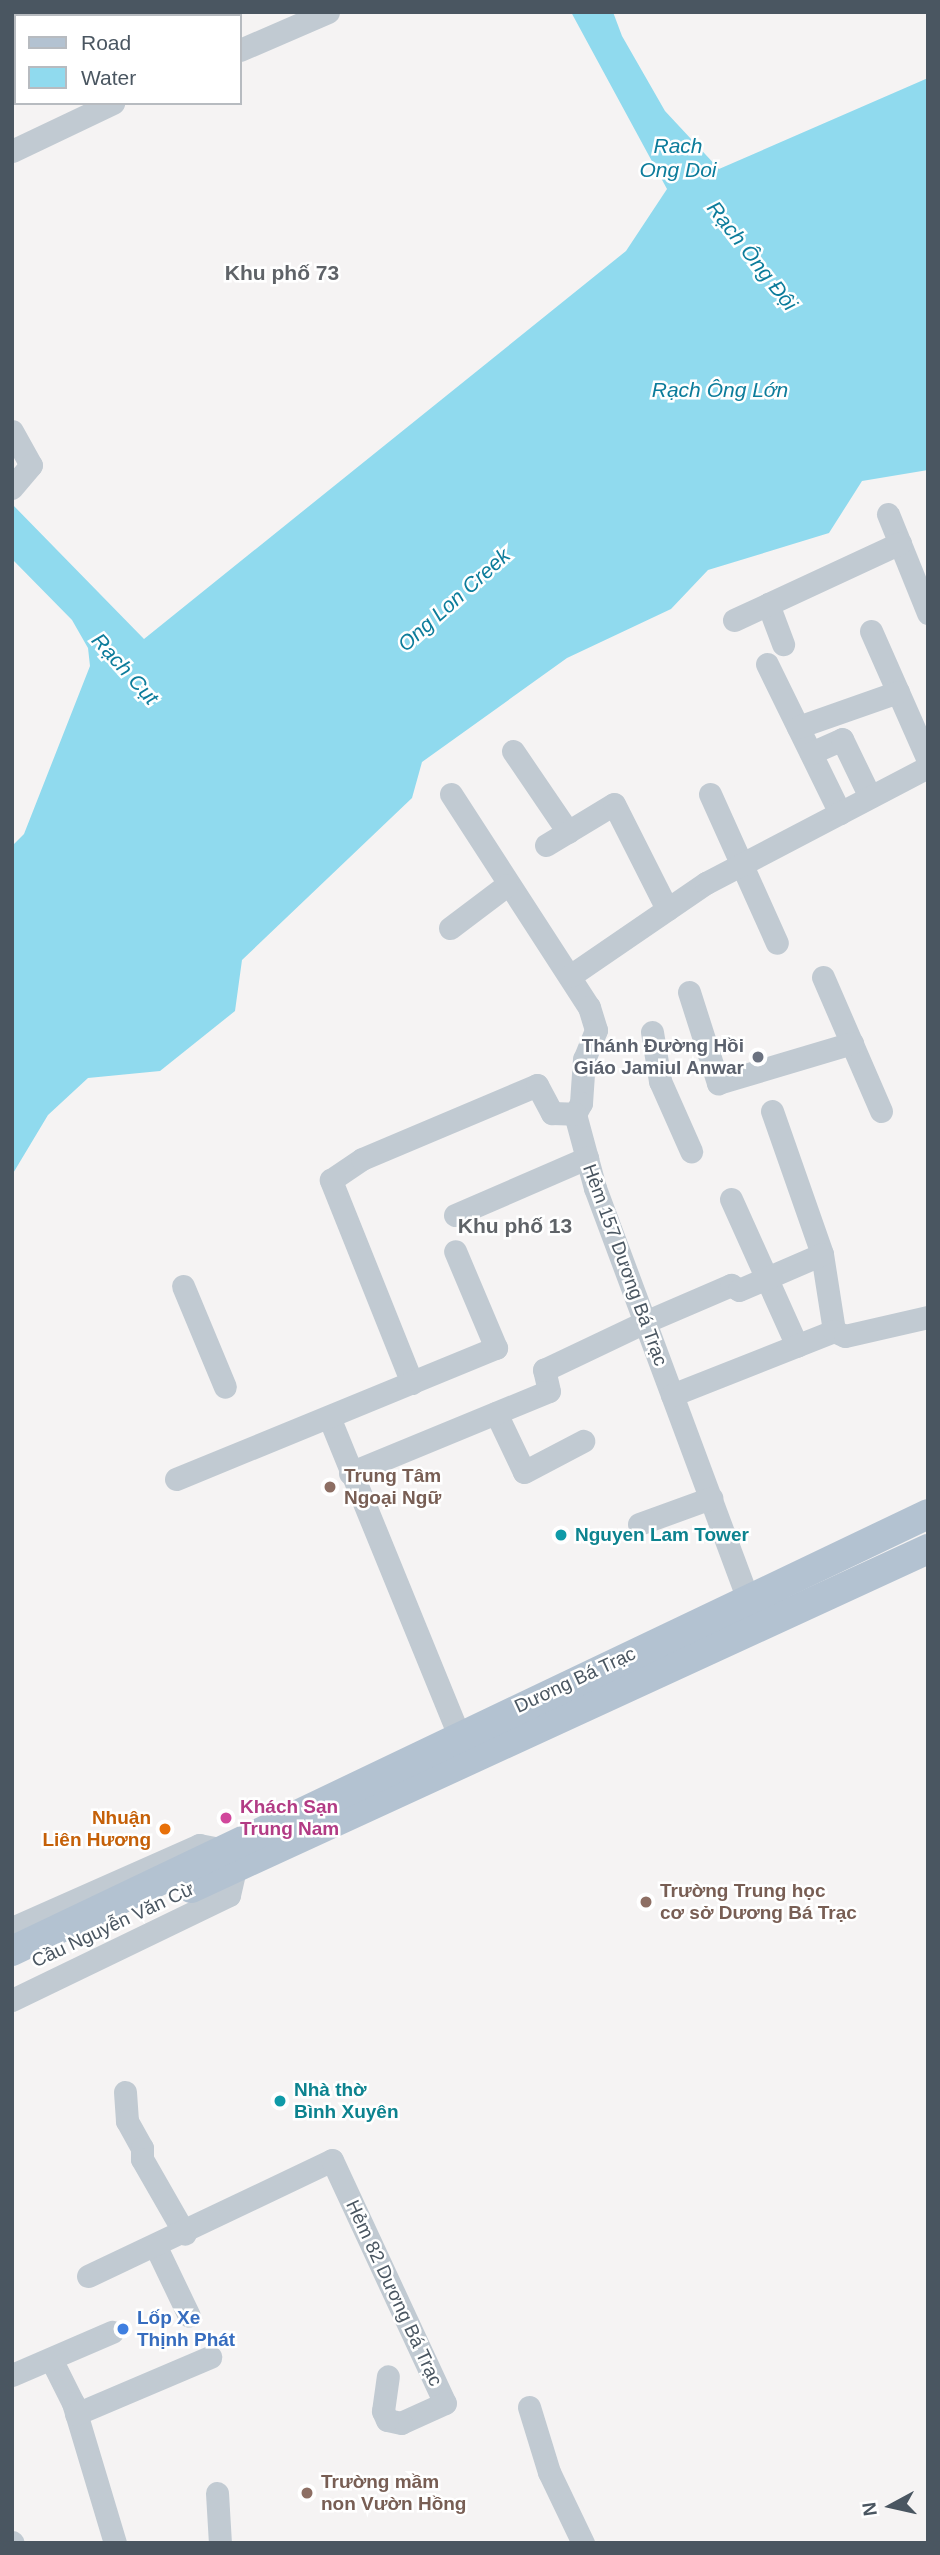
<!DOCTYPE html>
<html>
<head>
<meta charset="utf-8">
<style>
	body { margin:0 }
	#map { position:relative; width:940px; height:2555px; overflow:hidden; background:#f5f3f3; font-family:Helvetica,sans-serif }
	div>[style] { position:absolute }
	.water>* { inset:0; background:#90daee }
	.minor>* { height:23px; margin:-11.5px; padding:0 11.5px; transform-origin:11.5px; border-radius:11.5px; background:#c1cad2 }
	.major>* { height:30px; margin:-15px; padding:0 15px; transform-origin:15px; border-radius:15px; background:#b3c2d1 }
	.dots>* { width:19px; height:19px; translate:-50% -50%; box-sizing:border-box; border:4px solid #fff; border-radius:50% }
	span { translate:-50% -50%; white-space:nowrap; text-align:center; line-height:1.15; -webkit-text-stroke:5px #fff; paint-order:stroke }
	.worship-label { font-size:19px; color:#5b616d; font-weight:700 }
	.right { translate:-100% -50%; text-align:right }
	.street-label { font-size:19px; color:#4a5661 }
	.education-label { font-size:19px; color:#785e54; font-weight:700 }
	.left { translate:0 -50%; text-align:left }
	.culture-label { font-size:19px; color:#0d838f; font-weight:700 }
	.hotel-label { font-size:19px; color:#b23c85; font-weight:700 }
	.food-label { font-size:19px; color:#c56008; font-weight:700 }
	.shop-label { font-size:19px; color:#366cbe; font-weight:700 }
	.water-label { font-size:21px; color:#0c7c9b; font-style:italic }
	.neighbourhood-label { font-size:21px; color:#5f6368; font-weight:700 }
	.frame { position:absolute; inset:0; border:14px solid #4a5661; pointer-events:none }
	.legend { position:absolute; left:14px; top:14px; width:228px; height:91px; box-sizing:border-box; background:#fff; border:2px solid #b7bbc0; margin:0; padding:9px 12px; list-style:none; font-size:21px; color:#4a5661 }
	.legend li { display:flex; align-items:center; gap:14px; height:35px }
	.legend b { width:35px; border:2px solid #b7bbc0 }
	.north { position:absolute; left:856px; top:2471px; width:70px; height:70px; -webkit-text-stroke:5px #fff; paint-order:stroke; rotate:262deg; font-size:19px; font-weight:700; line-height:28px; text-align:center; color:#4a5661 }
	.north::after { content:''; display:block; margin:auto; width:24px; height:32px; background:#4a5661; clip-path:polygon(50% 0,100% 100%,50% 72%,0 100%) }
</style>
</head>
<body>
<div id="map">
	<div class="water">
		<i style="clip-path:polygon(571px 12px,613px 12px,622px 36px,665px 111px,719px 169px,928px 78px,928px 470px,862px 481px,829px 533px,708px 570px,671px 609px,567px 658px,422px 762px,412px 798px,242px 960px,235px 1011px,160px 1071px,88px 1078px,48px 1115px,12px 1175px,12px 846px,24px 834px,90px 666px,88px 648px,72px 620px,12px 559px,12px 504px,144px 639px,626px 251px,667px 189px)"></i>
	</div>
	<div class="minor">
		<i style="left:240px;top:50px;width:96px;rotate:-23.4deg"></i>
		<i style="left:12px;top:151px;width:112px;rotate:-25.4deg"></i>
		<i style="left:12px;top:431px;width:39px;rotate:61deg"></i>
		<i style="left:31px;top:465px;width:30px;rotate:130deg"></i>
		<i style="left:888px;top:514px;width:107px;rotate:68deg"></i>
		<i style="left:768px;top:604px;width:43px;rotate:69.4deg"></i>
		<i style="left:734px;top:620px;width:183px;rotate:-24.9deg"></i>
		<i style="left:871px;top:631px;width:141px;rotate:66.2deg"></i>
		<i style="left:767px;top:664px;width:166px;rotate:63.9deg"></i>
		<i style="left:798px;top:727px;width:106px;rotate:-19.3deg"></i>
		<i style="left:513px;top:751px;width:98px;rotate:55.8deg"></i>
		<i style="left:811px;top:753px;width:34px;rotate:-24deg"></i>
		<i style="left:842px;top:739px;width:64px;rotate:64.2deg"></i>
		<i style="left:451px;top:794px;width:254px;rotate:57.1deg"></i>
		<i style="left:589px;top:1007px;width:24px;rotate:73deg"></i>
		<i style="left:596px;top:1030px;width:31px;rotate:112deg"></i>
		<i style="left:584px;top:1059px;width:44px;rotate:93.9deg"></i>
		<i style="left:581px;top:1103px;width:13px;rotate:119deg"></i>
		<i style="left:575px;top:1114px;width:77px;rotate:74.9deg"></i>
		<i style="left:595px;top:1188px;width:439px;rotate:69.6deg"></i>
		<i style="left:710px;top:794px;width:163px;rotate:65.8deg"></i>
		<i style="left:546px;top:845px;width:79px;rotate:-31.1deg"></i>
		<i style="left:614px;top:804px;width:118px;rotate:63.2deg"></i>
		<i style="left:450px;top:928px;width:71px;rotate:-37deg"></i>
		<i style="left:570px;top:976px;width:165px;rotate:-34.4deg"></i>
		<i style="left:706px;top:883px;width:250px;rotate:-27.6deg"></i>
		<i style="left:823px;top:977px;width:146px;rotate:66.6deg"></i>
		<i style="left:689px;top:992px;width:96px;rotate:72.3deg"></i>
		<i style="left:718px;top:1083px;width:140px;rotate:-16.6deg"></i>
		<i style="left:652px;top:1032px;width:50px;rotate:80.7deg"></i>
		<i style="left:660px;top:1081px;width:77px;rotate:66.1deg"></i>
		<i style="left:772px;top:1111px;width:151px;rotate:70.7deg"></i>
		<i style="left:822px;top:1254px;width:78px;rotate:81.1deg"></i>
		<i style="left:731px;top:1199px;width:161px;rotate:65.8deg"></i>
		<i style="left:455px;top:1215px;width:144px;rotate:-23.4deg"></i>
		<i style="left:183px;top:1286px;width:109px;rotate:67.4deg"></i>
		<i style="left:412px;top:1383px;width:219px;rotate:-111.8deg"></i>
		<i style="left:331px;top:1180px;width:37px;rotate:-34deg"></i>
		<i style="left:362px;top:1159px;width:190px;rotate:-22.9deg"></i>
		<i style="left:537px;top:1085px;width:32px;rotate:62deg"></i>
		<i style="left:552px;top:1113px;width:23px;rotate:2deg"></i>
		<i style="left:672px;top:1395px;width:174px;rotate:-21.6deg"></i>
		<i style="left:834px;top:1331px;width:12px;rotate:24deg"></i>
		<i style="left:845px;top:1336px;width:85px;rotate:-12.9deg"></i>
		<i style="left:496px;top:1413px;width:65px;rotate:64.6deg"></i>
		<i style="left:524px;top:1472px;width:67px;rotate:-27.7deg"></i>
		<i style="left:329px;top:1417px;width:344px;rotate:67.8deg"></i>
		<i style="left:350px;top:1473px;width:215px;rotate:-22.4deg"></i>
		<i style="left:549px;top:1391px;width:22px;rotate:-103deg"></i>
		<i style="left:544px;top:1370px;width:112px;rotate:-25.4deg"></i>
		<i style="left:645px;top:1322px;width:94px;rotate:-23.3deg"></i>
		<i style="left:731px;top:1285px;width:9px;rotate:32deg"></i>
		<i style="left:739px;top:1290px;width:90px;rotate:-23.4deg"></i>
		<i style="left:176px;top:1479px;width:346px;rotate:-22.3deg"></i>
		<i style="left:496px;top:1348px;width:105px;rotate:-112.9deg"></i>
		<i style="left:639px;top:1524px;width:77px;rotate:-19.9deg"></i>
		<i style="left:12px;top:1928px;width:205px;rotate:-23.9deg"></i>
		<i style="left:199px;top:1845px;width:25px;rotate:11deg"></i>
		<i style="left:12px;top:2000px;width:241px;rotate:-25.8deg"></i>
		<i style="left:229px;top:1895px;width:28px;rotate:-77deg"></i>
		<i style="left:125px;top:2092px;width:29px;rotate:86deg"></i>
		<i style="left:127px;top:2121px;width:31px;rotate:61deg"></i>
		<i style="left:142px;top:2148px;width:11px;rotate:90deg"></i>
		<i style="left:142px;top:2159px;width:86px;rotate:60.2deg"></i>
		<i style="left:156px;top:2247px;width:76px;rotate:64.4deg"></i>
		<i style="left:88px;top:2276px;width:270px;rotate:-25.4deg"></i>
		<i style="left:332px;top:2160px;width:268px;rotate:65.1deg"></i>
		<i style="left:445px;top:2403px;width:48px;rotate:155.6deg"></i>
		<i style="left:401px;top:2423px;width:14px;rotate:-168deg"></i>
		<i style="left:387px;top:2420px;width:10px;rotate:-114deg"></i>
		<i style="left:383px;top:2411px;width:35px;rotate:-82deg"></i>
		<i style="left:51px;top:2359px;width:49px;rotate:63.4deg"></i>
		<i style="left:73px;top:2403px;width:146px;rotate:73.3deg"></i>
		<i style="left:12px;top:2375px;width:109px;rotate:-23.3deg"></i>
		<i style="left:529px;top:2407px;width:68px;rotate:72.9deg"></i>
		<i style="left:549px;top:2472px;width:79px;rotate:64.4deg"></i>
		<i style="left:76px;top:2414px;width:146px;rotate:-23deg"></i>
		<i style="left:217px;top:2493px;width:50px;rotate:86.6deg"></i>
		<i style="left:12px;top:2542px;width:1px;rotate:45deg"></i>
	</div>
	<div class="major">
		<i style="left:191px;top:1888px;width:811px;rotate:-24.7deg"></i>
		<i style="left:12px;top:1951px;width:1015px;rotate:-25.5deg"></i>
	</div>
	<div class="dots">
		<i style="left:758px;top:1057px;background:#6b7280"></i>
		<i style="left:330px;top:1487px;background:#8d6e63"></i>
		<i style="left:561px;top:1535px;background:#0f9aa8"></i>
		<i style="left:226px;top:1818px;background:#d1479c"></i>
		<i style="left:165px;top:1829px;background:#e8710a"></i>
		<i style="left:646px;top:1902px;background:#8d6e63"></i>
		<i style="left:280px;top:2101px;background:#0f9aa8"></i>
		<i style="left:123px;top:2329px;background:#3f7fe0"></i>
		<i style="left:307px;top:2493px;background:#8d6e63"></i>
	</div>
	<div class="worship-label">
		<span class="right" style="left:744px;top:1057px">Thánh Đường Hồi<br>Giáo Jamiul Anwar</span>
	</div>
	<div class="street-label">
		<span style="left:625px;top:1265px;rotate:70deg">Hẻm 157 Dương Bá Trạc</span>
		<span style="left:575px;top:1680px;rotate:-25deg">Dương Bá Trạc</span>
		<span style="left:113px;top:1925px;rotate:-25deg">Cầu Nguyễn Văn Cừ</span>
		<span style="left:394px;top:2293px;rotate:65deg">Hẻm 82 Dương Bá Trạc</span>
	</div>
	<div class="education-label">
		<span class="left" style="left:344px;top:1487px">Trung Tâm<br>Ngoại Ngữ</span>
		<span class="left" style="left:660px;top:1902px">Trường Trung học<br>cơ sở Dương Bá Trạc</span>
		<span class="left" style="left:321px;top:2493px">Trường mầm<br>non Vườn Hồng</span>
	</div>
	<div class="culture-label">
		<span class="left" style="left:575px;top:1535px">Nguyen Lam Tower</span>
		<span class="left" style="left:294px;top:2101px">Nhà thờ<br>Bình Xuyên</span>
	</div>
	<div class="hotel-label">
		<span class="left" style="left:240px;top:1818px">Khách Sạn<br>Trung Nam</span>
	</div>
	<div class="food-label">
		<span class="right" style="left:151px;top:1829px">Nhuận<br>Liên Hương</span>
	</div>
	<div class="shop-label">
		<span class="left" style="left:137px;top:2329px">Lốp Xe<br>Thịnh Phát</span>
	</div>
	<div class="water-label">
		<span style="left:678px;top:158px">Rach<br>Ong Doi</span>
		<span style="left:752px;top:256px;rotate:52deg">Rạch Ông Đội</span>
		<span style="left:720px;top:390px">Rạch Ông Lớn</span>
		<span style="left:454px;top:600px;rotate:-42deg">Ong Lon Creek</span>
		<span style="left:125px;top:669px;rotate:48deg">Rạch Cụt</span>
	</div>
	<div class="neighbourhood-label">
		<span style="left:282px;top:273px">Khu phố 73</span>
		<span style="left:515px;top:1226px">Khu phố 13</span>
	</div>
	<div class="frame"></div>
	<ul class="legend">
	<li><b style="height:9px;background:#b3c2d1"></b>Road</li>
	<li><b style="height:19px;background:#90daee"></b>Water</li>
	</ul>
	<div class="north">N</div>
</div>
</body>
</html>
